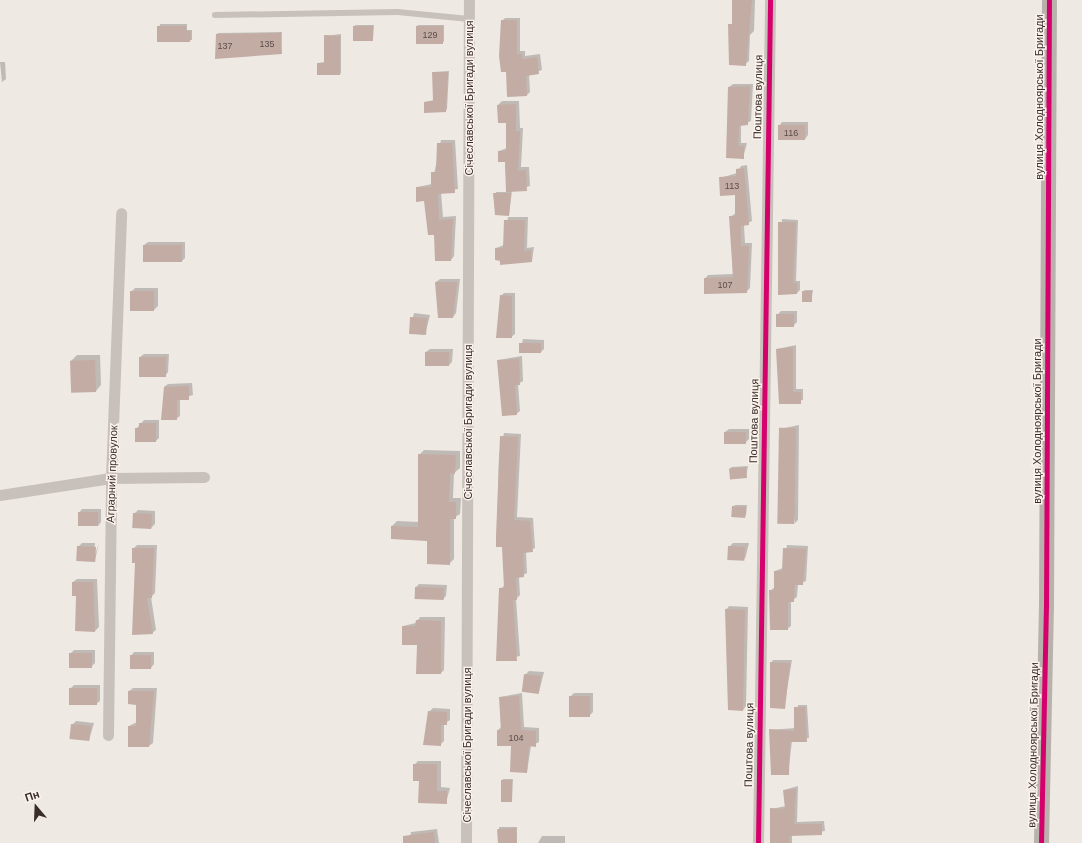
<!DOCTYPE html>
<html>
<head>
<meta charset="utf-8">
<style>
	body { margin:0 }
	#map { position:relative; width:1082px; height:843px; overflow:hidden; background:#efe9e3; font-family:Helvetica,sans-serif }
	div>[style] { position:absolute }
	.shadow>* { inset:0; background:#0003; transform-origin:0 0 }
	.building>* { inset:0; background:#c3aca4; transform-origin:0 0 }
	.lane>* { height:5.5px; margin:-2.75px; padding:0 2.75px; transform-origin:2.75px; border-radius:2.75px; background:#c8c1bb }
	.street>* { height:11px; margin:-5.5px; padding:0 5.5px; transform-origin:5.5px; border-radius:5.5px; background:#c8c1bb }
	.secondary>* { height:15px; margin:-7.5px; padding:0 7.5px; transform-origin:7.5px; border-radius:7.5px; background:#b8b1ac }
	.cycleway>* { height:5px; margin:-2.5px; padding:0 2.5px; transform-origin:2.5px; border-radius:2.5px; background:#d6006c }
	span { translate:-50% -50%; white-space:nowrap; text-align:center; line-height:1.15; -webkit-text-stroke:3px #fbf3eb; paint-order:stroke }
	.number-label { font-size:9px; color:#5c4d48 }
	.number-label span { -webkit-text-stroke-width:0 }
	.street-label { font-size:11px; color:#392d29 }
	.north { position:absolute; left:16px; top:787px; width:40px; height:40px; -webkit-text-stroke:3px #fbf3eb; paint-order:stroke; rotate:341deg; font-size:11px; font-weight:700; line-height:16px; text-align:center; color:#392d29 }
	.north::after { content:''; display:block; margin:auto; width:14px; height:18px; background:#392d29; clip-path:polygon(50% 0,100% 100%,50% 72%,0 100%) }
</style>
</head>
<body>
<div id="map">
	<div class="shadow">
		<i style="clip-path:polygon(733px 0,755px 0,754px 31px,750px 35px,749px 61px,745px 64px,730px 64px)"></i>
		<i style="clip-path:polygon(505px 18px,520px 18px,520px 51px,525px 51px,525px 56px,540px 54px,542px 70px,529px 74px,530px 92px,527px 95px,507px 71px,502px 21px)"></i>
		<i style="clip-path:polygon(160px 24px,187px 24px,187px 30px,192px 30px,192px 40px,158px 41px)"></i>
		<i style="clip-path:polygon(356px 25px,374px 25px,373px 39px,354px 26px)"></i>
		<i style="clip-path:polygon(418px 25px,444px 25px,444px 42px,417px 26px)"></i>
		<i style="clip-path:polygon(282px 32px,281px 53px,217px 34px,218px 33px)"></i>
		<i style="clip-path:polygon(341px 34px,341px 73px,340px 74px,318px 63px,325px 62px,325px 36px)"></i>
		<i style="clip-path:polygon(0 62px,5px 62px,6px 79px,2px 82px)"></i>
		<i style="clip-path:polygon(449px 71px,447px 109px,445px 111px,425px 102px,434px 100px,433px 72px)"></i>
		<i style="clip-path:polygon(733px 84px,753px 84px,751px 121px,741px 125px,741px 143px,747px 143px,743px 158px,727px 157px,729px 87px)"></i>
		<i style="clip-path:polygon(502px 101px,519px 101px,520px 128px,523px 128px,521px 167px,529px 167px,530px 186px,512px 191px,509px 215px,494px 202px,496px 192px,507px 192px,505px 161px,499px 151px,507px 148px,507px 122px,498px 105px)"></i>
		<i style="clip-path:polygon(782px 122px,808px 122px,808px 135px,805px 139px,779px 140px,779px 126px)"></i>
		<i style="clip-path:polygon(441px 140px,455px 140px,458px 189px,441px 192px,443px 217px,456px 216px,454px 256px,451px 260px,435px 234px,425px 200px,417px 187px,432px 184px)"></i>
		<i style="clip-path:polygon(747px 165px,752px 221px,744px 225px,745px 243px,752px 243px,750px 288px,746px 292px,705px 279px,708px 275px,733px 274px,730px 217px,736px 213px,736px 194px,720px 178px,737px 173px,741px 166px)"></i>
		<i style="clip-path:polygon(508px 217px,528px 217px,527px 248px,534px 247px,532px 261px,501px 264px,496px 248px,504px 245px)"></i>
		<i style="clip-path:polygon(782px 219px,798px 220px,796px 281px,800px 281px,800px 290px,797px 293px,779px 294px)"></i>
		<i style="clip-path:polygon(148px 242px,185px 242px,185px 258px,182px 261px,144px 245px)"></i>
		<i style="clip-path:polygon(440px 279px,460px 279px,456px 313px,453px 317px,436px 282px)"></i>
		<i style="clip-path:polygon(135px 288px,158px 288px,158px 306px,154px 310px,131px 292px)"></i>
		<i style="clip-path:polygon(805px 290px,813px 290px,811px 302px,803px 292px)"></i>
		<i style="clip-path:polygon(504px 293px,515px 293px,515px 334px,511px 337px,501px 296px)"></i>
		<i style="clip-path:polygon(781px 311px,797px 311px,797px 322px,793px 326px,777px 315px)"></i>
		<i style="clip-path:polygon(414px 313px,430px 315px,425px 335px,409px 333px)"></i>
		<i style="clip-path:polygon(523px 339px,544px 340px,544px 349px,540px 353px,520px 352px)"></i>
		<i style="clip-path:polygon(796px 345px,796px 389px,803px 389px,803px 400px,780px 403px,777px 349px)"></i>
		<i style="clip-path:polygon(430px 349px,453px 349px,452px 362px,449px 365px,426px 352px)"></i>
		<i style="clip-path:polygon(144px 354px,169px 354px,168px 372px,165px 376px,140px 357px)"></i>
		<i style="clip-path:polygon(77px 355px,100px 355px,101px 385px,96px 391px,71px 361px)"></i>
		<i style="clip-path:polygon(522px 356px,523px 381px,518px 384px,520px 411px,516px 414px,498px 360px)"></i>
		<i style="clip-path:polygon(192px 383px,193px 395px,180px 399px,180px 416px,176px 419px,164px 387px,168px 384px)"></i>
		<i style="clip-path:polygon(144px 420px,159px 420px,159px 438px,156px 441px,136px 429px)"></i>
		<i style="clip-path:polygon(799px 425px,798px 520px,795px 523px,780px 429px)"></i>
		<i style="clip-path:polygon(729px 429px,749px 429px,749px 439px,745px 443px,725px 432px)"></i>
		<i style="clip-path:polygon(504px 433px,521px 434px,517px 517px,533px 518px,535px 548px,526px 552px,527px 573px,519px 577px,520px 595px,516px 599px,520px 656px,497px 660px,500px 589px,505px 585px,503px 546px,497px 536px,499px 455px)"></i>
		<i style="clip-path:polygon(424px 450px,460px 451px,460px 468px,454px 473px,453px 498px,461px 498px,460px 514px,454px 518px,454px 559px,449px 564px,428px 540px,392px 538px,392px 526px,397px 521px,419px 522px,419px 455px)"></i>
		<i style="clip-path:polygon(748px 466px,746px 477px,730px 468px,732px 467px)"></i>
		<i style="clip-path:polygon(734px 505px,747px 505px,746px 515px,745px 516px)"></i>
		<i style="clip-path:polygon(82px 509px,101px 509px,101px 522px,98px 526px,79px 513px)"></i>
		<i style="clip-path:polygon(138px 510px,155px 511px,155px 524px,151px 528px,134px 514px)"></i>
		<i style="clip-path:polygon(82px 543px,95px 543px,94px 558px,99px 543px,95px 560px,78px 547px)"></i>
		<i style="clip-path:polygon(733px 543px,749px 543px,745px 559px,729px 547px)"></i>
		<i style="clip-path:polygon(137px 545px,157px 545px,155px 593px,151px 597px,156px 630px,152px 633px,133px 549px)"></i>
		<i style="clip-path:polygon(787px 545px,808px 546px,806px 581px,798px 584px,797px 597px,791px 601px,791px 626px,787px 629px,770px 591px,775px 587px,775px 571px,783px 568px)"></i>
		<i style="clip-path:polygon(77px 579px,97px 579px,99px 627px,95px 631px,76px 630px,77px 595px,73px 582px)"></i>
		<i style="clip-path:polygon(419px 584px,447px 585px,446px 596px,443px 599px,416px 587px)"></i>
		<i style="clip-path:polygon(729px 606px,748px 607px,746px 706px,743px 710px,726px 610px)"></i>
		<i style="clip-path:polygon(420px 617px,445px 617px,444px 670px,441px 673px,403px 626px,416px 623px)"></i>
		<i style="clip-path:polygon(74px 650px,95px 650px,95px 663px,91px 667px,70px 654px)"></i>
		<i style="clip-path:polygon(134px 652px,154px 652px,154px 664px,151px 668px,131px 656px)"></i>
		<i style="clip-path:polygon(773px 660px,792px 660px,784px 708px,771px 663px)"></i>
		<i style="clip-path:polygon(529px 671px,544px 672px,539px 692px,525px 675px)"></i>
		<i style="clip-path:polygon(74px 685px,100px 685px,100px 701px,96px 704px,70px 689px)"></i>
		<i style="clip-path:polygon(133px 688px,157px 688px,153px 743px,149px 746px,129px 726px,137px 722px,137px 704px,129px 691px)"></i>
		<i style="clip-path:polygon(522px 693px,524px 727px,539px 728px,539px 742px,531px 746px,527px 772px,512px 745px,498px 730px,501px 727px,500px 697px)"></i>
		<i style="clip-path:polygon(574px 693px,593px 693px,593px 712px,589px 716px,570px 697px)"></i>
		<i style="clip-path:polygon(798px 705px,807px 705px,809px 738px,792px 741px,788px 774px,770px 730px,795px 728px)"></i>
		<i style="clip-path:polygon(433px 708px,450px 709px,450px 720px,444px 724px,444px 741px,440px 745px,429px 712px)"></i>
		<i style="clip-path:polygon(76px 721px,94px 723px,89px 740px,72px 725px)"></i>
		<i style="clip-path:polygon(418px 761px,441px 761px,441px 787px,450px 788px,446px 803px,420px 780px,414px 765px)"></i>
		<i style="clip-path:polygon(503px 779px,513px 779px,512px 801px,502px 781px)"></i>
		<i style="clip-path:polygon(798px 786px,797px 822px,824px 821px,825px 831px,792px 835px,792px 843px,771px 843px,771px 809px,786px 806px,784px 790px)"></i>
		<i style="left:499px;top:827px;width:18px;height:16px"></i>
		<i style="clip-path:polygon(437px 829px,439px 843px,409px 843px,411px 832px)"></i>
		<i style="clip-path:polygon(542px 836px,565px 836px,565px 843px,538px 843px)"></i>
	</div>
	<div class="building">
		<i style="clip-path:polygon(732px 0,752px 0,746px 66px,729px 65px,728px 24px,732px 24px)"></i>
		<i style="clip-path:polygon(501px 20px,517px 20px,517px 54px,522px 54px,522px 59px,537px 57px,539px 74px,526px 76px,527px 96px,507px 97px,506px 72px,501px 72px,499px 56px)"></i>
		<i style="clip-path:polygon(157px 26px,186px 26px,186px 31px,191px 31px,190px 42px,157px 42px)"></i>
		<i style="left:353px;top:26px;width:20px;height:15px"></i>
		<i style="left:416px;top:26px;width:27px;height:18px"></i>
		<i style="clip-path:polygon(281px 33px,282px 54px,215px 59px,216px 34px)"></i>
		<i style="clip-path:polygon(324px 35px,340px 36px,340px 75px,317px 75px,317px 63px,324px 63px)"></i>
		<i style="clip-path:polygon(432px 72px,448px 72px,446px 112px,424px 113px,424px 102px,433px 101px)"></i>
		<i style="clip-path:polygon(750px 86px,748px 125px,739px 126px,738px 146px,744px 146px,744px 159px,726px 158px,728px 87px)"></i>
		<i style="clip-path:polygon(516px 104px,516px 131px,520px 131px,518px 171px,526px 170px,527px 191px,506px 192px,505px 162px,498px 162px,498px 151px,506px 151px,506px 123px,498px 123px,497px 105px)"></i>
		<i style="left:805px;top:125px;width:15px;height:27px;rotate:90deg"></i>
		<i style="clip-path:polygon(437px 143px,452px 143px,455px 193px,438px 194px,439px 220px,453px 219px,451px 261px,435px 261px,434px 235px,428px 235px,424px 201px,416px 202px,416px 187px,431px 187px,431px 172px,436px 172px)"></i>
		<i style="clip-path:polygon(744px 168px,749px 225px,741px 226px,741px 246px,749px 246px,747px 293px,704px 294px,704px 278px,733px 277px,729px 216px,735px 216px,735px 195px,720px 196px,719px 177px,736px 176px,736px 169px)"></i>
		<i style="clip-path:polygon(493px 193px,511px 193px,509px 216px,495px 215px)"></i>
		<i style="clip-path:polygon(504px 220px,525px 220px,524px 251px,531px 250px,532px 262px,500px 265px,500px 261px,495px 260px,495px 248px,503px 248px)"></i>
		<i style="clip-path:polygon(778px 222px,796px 222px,793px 283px,797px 283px,797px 294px,778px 295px)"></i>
		<i style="left:143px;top:245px;width:39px;height:17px"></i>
		<i style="clip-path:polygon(435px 282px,457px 282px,453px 318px,438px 318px)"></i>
		<i style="left:130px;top:291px;width:24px;height:20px"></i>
		<i style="left:802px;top:291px;width:10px;height:11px"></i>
		<i style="clip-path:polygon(500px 295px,512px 296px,512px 338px,496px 338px)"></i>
		<i style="left:776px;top:314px;width:18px;height:13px"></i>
		<i style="left:410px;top:317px;width:17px;height:17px;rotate:3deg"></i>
		<i style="left:519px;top:343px;width:22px;height:10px"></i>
		<i style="clip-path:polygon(793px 347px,793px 392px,801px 392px,801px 404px,779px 404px,776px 349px)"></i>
		<i style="left:425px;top:352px;width:24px;height:14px"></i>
		<i style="left:139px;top:357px;width:27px;height:20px"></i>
		<i style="clip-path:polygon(519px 359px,520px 385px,515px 385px,517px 415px,502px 416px,497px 360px)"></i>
		<i style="left:95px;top:360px;width:32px;height:25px;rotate:88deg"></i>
		<i style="clip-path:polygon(189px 386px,189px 400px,177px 400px,177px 420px,161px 420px,164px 387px)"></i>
		<i style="clip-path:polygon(139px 423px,156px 423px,156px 442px,135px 442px,135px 428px,139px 428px)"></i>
		<i style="left:796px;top:428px;width:96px;height:17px;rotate:91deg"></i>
		<i style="left:724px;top:432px;width:22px;height:12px"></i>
		<i style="clip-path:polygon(500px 436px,518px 437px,514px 520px,530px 521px,533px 552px,523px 553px,524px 577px,516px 578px,517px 600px,513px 600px,517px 661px,496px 661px,499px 588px,504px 588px,502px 547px,496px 547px,496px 536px)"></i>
		<i style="clip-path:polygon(418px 454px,456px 455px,455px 474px,450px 473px,449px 502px,456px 502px,456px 519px,450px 519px,450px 565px,427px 564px,427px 541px,391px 539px,391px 526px,418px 527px)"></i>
		<i style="left:746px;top:467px;width:11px;height:17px;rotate:85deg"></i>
		<i style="left:732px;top:506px;width:14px;height:11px;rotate:4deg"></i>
		<i style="left:98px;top:512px;width:14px;height:20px;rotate:90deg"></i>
		<i style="left:133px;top:513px;width:19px;height:15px;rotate:3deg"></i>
		<i style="left:77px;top:546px;width:19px;height:15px;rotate:3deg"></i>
		<i style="left:728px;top:546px;width:17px;height:14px;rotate:3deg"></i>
		<i style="clip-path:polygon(132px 548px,154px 548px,152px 598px,147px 598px,153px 634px,132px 635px,135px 563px,132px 563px)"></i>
		<i style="clip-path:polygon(783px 548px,806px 549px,803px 585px,795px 585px,794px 602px,788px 602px,788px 630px,770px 630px,769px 590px,774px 590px,774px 571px,782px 571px)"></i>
		<i style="clip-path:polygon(72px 582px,93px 582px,95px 632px,75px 631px,76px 596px,72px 596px)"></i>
		<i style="left:415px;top:587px;width:29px;height:12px;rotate:2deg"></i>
		<i style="clip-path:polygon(725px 609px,745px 610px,743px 711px,728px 710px)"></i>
		<i style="clip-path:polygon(416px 620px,441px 621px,441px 674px,416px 674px,417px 645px,402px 645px,402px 626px,415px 626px)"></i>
		<i style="left:69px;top:653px;width:23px;height:15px"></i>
		<i style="left:130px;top:655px;width:21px;height:14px"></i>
		<i style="clip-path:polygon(770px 662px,790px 663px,785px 709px,770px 708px)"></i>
		<i style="left:524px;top:674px;width:17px;height:18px;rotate:7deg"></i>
		<i style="left:69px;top:688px;width:28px;height:17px"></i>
		<i style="clip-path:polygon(128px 691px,154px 691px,149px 747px,128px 747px,128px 726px,136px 726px,136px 705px,128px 704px)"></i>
		<i style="clip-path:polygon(519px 696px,521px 730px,536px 731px,536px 747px,529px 746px,527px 773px,510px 772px,511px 746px,497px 746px,497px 730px,501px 730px,499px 697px)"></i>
		<i style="left:569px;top:696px;width:21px;height:21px"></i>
		<i style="clip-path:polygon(794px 707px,805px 707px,807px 742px,790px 742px,789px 775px,771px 775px,769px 729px,794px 731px)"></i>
		<i style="clip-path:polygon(428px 711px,447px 712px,447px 725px,441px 725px,441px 746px,423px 745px)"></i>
		<i style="left:71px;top:724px;width:20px;height:15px;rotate:6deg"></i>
		<i style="clip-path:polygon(413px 764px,437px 764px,437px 791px,447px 791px,447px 804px,418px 803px,419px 781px,413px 781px)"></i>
		<i style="left:501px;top:780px;width:11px;height:22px"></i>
		<i style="clip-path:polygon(796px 789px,794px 824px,822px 824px,822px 835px,790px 836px,789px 843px,770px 843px,770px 808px,785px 809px,783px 790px)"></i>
		<i style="left:516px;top:828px;width:15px;height:19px;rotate:86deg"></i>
		<i style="clip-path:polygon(434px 832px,435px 843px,403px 843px,403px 836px)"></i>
	</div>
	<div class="lane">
		<i style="left:215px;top:15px;width:183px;rotate:-0.9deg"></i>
		<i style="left:398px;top:12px;width:71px;rotate:5.6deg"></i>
	</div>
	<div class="street">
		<i style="left:0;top:495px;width:112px;rotate:-8.7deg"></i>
		<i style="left:111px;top:478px;width:93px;rotate:-0.6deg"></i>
		<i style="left:108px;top:735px;width:257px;rotate:-89.3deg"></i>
		<i style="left:111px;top:478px;width:265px;rotate:-87.8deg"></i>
		<i style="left:466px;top:843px;width:843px;rotate:-89.8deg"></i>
		<i style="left:758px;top:843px;width:843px;rotate:-89.18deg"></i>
	</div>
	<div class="secondary">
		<i style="left:1041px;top:843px;width:236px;rotate:-88.8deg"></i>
		<i style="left:1046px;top:607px;width:607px;rotate:-89.72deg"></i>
	</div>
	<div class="cycleway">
		<i style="left:758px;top:843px;width:843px;rotate:-89.18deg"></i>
		<i style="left:1041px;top:843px;width:236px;rotate:-88.8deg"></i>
		<i style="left:1046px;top:607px;width:607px;rotate:-89.72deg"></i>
	</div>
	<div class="number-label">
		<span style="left:430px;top:35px">129</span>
		<span style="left:267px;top:44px">135</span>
		<span style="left:225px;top:46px">137</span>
		<span style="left:791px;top:133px">116</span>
		<span style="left:732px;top:186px">113</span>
		<span style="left:725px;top:285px">107</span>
		<span style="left:516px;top:738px">104</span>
	</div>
	<div class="street-label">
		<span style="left:758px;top:97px;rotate:-89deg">Поштова вулиця</span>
		<span style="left:1039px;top:97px;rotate:-90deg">вулиця Холодноярської Бригади</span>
		<span style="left:469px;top:98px;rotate:-90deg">Січеславської Бригади вулиця</span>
		<span style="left:754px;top:421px;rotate:-89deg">Поштова вулиця</span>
		<span style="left:1037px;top:421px;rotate:-90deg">вулиця Холодноярської Бригади</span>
		<span style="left:468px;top:422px;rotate:-90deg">Січеславської Бригади вулиця</span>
		<span style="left:112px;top:474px;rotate:-88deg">Аграрний провулок</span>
		<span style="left:467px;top:745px;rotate:-90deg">Січеславської Бригади вулиця</span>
		<span style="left:749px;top:745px;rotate:-89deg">Поштова вулиця</span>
		<span style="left:1033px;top:745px;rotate:-89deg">вулиця Холодноярської Бригади</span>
	</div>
	<div class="north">Пн</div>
</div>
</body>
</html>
